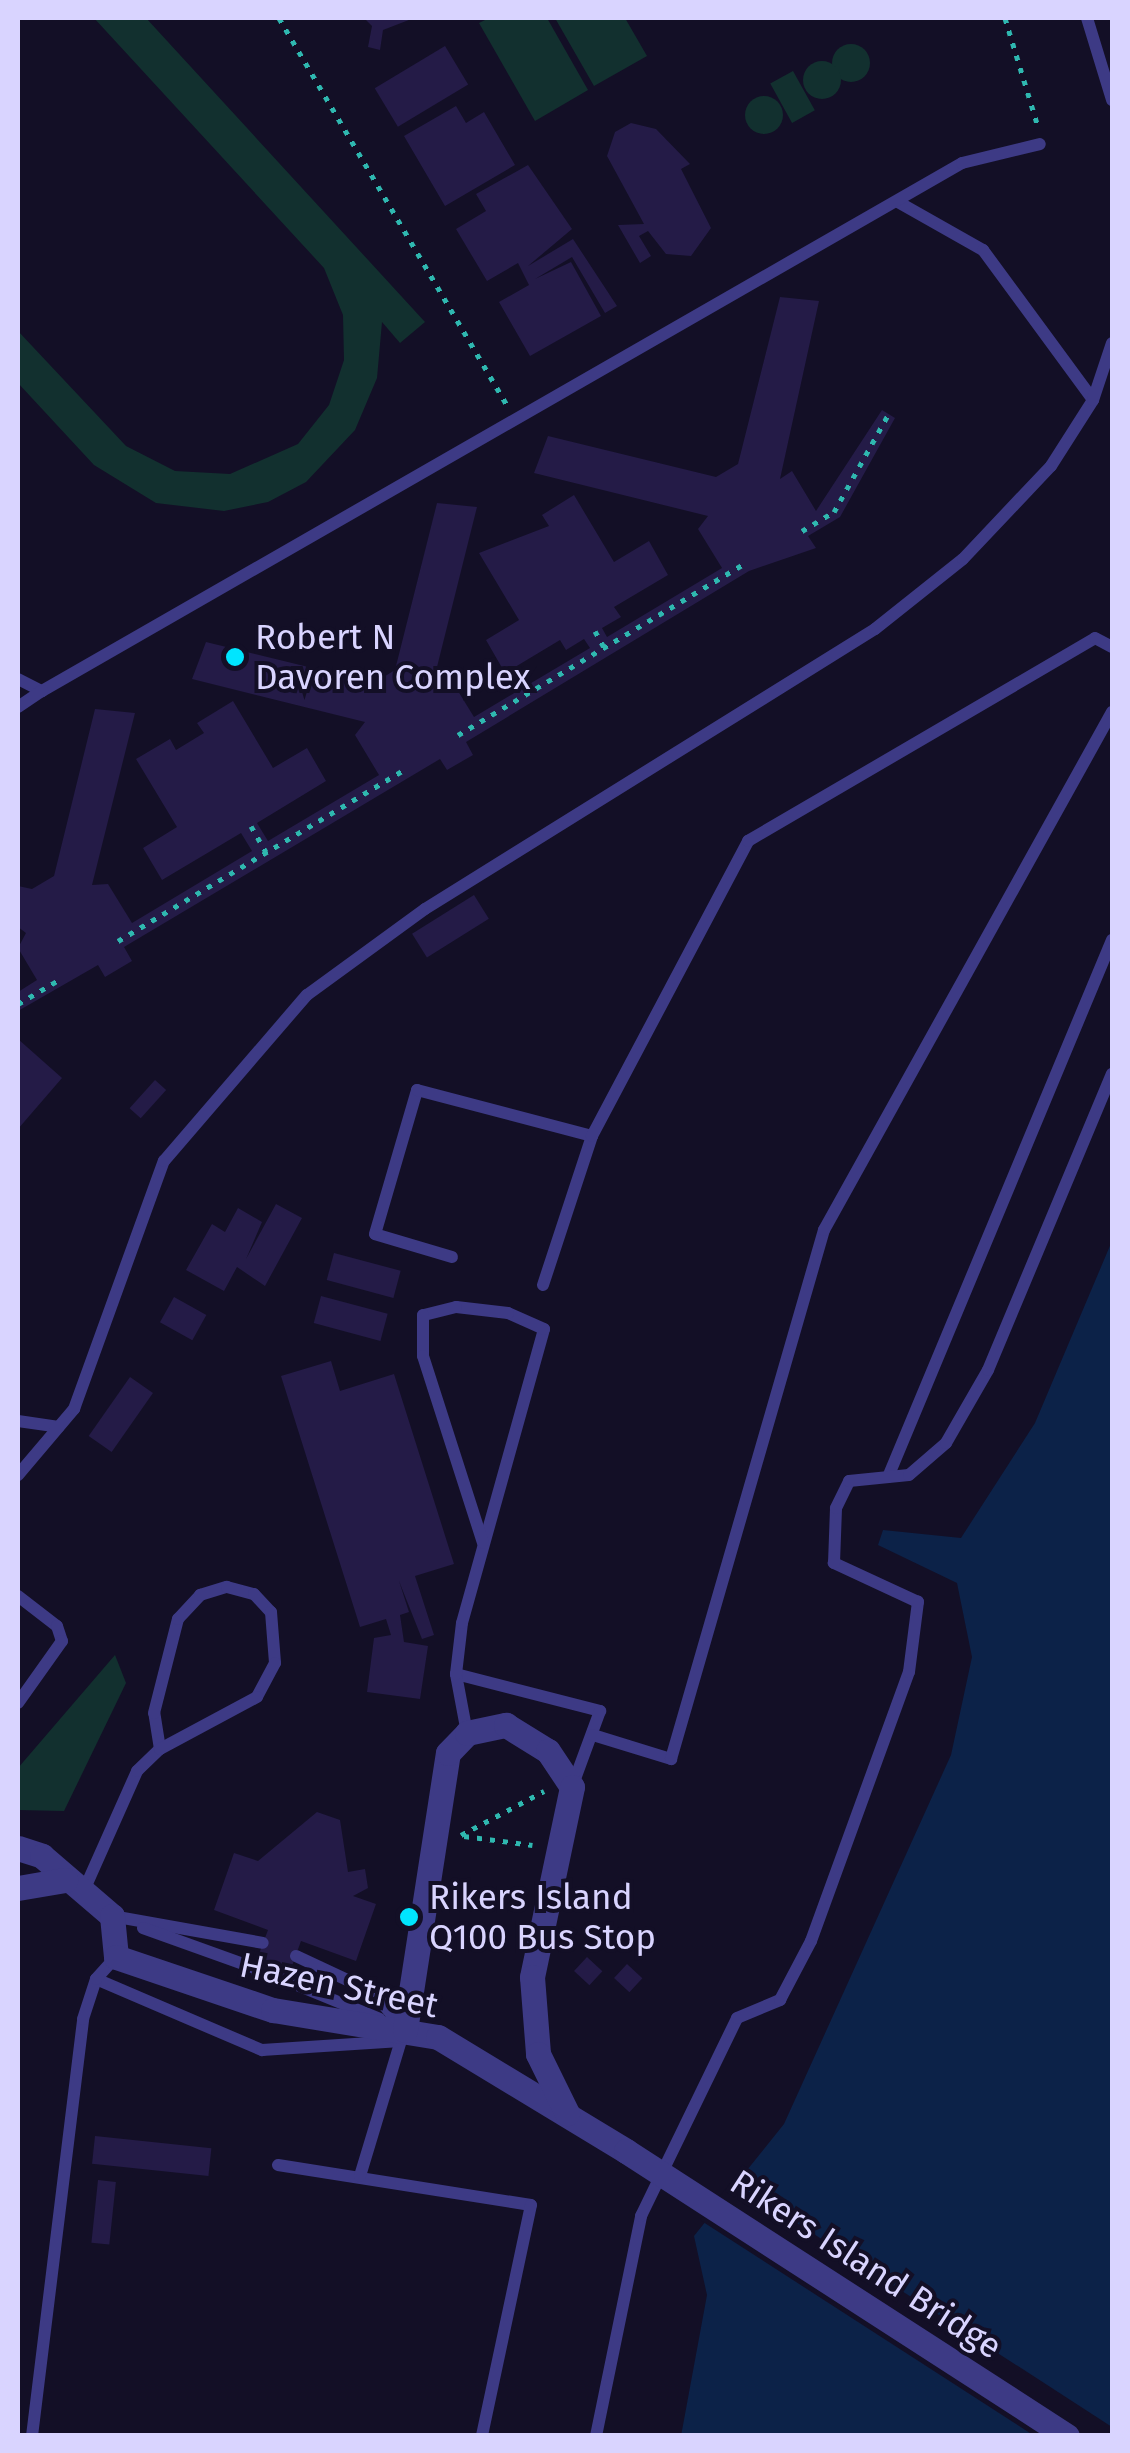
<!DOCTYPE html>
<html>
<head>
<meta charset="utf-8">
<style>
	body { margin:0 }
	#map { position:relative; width:1130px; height:2453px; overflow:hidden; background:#130f26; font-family:"Fira Sans",sans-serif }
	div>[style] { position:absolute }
	.green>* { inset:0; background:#12302f; transform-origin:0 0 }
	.round { border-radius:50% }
	.water>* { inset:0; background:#0c2248 }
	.pier>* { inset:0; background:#130f26 }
	.building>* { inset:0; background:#241b47; transform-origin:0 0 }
	.path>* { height:5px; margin-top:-2.5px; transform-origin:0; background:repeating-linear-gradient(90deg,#2fb8b0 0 5px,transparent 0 13px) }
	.lane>* { height:12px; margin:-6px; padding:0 6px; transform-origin:6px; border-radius:6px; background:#3d3a85 }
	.street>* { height:25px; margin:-12.5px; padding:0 12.5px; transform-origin:12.5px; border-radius:12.5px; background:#3d3a85 }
	.street-bridge>* { height:25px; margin:-12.5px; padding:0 12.5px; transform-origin:12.5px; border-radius:12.5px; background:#3d3a85 }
	.dots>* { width:28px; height:28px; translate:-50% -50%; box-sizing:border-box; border:5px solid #130f26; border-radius:50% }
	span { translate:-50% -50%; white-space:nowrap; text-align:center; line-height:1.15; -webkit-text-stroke:8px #130f26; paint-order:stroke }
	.poi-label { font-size:35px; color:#d9d4ff }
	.left { translate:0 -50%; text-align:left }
	.street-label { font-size:35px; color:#d9d4ff }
	.frame { position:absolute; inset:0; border:20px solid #d9d4ff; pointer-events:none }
</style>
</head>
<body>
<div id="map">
	<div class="green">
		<i style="clip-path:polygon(94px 18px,146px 18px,425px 322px,400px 343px,382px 322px,377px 378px,355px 430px,306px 482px,268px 502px,224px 511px,156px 503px,94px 465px,18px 383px,18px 331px,126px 446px,175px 471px,230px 474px,298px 444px,329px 405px,344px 360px,343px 315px,324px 268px)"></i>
		<i style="clip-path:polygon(489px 18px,547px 18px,588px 90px,535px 121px,479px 23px)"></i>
		<i style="clip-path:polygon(555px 18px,625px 18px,647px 56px,594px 86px)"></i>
		<i class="round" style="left:832px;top:44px;width:38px;height:38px"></i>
		<i class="round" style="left:803px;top:61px;width:38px;height:38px"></i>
		<i style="left:793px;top:71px;width:45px;height:26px;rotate:61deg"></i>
		<i class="round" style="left:745px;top:96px;width:38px;height:38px"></i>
		<i style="clip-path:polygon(115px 1655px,126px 1683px,64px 1811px,18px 1810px,18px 1768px)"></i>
	</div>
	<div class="water">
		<i style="clip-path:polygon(1112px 1241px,1112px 2435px,681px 2436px,707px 2295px,694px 2236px,784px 2124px,951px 1755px,972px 1657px,957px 1583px,878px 1545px,883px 1530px,961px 1538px,1035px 1423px)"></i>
	</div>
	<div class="pier">
		<i style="clip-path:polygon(732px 2181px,1112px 2427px,1112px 2435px,1033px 2435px,700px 2220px)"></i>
	</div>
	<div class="building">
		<i style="clip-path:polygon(364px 18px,414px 18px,383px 30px,380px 50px,368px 47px,372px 26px)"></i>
		<i style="left:445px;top:46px;width:45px;height:82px;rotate:59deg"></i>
		<i style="clip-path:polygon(456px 106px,466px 123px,484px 112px,515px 165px,445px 206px,404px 136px)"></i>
		<i style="clip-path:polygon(631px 123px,656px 129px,690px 164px,681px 169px,711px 228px,691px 256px,666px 254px,648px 231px,639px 236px,651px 256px,640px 263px,618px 225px,644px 224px,607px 156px,615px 132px)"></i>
		<i style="clip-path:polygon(528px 165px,572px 229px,528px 266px,573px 239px,617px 306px,605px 313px,572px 257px,535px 279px,571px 262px,601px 316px,530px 356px,499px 302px,529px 285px,518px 263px,487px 281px,456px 229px,486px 211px,476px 194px)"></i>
		<i style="clip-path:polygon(780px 297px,819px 301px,780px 479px,792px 471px,816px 511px,882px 410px,895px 418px,840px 517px,808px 536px,816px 548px,749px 571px,466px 742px,473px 755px,447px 770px,440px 759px,124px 947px,132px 961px,105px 977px,98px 965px,18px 1011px,18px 992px,37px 980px,18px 948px,26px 933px,18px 927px,18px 886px,32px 889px,54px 876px,95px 709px,135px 713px,92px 885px,108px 884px,132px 923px,252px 851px,241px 833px,162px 880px,143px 848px,177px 827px,136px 759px,170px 739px,176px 750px,204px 733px,197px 723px,233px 701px,273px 768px,307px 748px,326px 781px,257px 823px,268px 841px,379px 775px,355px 735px,365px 722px,192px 679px,206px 642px,374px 683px,395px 670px,437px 503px,477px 507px,434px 679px,450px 678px,474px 717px,590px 648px,584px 639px,566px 650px,560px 640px,505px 673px,486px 640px,519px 620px,479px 553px,549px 526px,542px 515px,574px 495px,614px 562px,649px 541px,668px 575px,614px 607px,621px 617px,602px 628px,607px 637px,722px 568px,698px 529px,708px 516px,534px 473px,548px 436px,716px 477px,738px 464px)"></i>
		<i style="left:474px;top:895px;width:28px;height:73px;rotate:58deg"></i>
		<i style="clip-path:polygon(18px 1039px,62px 1078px,18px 1129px)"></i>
		<i style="left:155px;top:1080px;width:15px;height:38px;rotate:42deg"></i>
		<i style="clip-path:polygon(276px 1204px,302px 1218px,265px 1286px,237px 1267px,224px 1291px,186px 1270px,212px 1224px,225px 1232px,238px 1208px,262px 1222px,246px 1259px)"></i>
		<i style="left:334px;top:1253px;width:69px;height:28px;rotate:15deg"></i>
		<i style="left:321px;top:1296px;width:69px;height:28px;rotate:15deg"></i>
		<i style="left:174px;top:1297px;width:37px;height:29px;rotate:29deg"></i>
		<i style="clip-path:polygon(331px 1361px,340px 1391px,394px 1374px,454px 1564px,415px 1576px,434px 1635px,422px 1639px,399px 1581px,409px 1612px,400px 1615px,404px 1642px,428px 1646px,420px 1699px,367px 1692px,374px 1638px,391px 1635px,386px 1619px,360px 1627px,281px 1376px)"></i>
		<i style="left:130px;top:1377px;width:28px;height:72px;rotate:35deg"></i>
		<i style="clip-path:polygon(317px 1812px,340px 1820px,348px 1872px,365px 1869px,368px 1888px,353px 1896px,376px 1904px,356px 1961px,301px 1941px,284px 1988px,251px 1975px,268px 1930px,214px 1910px,234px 1853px,258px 1861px)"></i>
		<i style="left:587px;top:1957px;width:21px;height:19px;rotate:43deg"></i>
		<i style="left:627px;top:1964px;width:21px;height:19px;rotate:43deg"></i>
		<i style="left:95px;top:2136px;width:117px;height:28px;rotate:6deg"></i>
		<i style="left:98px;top:2180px;width:18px;height:63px;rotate:6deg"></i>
	</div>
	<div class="path">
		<i style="left:279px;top:18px;width:449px;rotate:59.5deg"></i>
		<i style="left:1005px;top:18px;width:110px;rotate:73.1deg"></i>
		<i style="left:802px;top:531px;width:37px;rotate:-31deg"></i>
		<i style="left:834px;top:512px;width:111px;rotate:-60.9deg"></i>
		<i style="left:595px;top:631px;width:18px;rotate:61deg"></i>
		<i style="left:458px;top:735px;width:331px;rotate:-30.9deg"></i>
		<i style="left:251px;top:826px;width:30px;rotate:60deg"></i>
		<i style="left:118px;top:941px;width:333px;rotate:-30.9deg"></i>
		<i style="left:18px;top:1004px;width:45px;rotate:-30.5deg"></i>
		<i style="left:461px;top:1835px;width:94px;rotate:-27.9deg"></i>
		<i style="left:464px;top:1836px;width:69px;rotate:7.5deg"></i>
	</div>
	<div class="lane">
		<i style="left:1087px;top:18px;width:86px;rotate:73deg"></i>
		<i style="left:898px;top:202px;width:98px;rotate:29.5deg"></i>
		<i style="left:983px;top:250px;width:186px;rotate:53.7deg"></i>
		<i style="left:18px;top:679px;width:27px;rotate:27deg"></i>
		<i style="left:42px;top:691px;width:1061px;rotate:-29.85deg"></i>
		<i style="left:962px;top:163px;width:80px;rotate:-13.7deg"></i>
		<i style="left:18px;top:707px;width:29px;rotate:-34deg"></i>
		<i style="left:452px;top:1257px;width:80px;rotate:-163.4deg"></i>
		<i style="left:375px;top:1234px;width:150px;rotate:-73.7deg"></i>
		<i style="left:417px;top:1090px;width:181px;rotate:14.7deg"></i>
		<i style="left:543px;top:1285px;width:157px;rotate:-71.8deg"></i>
		<i style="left:592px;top:1136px;width:334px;rotate:-62.1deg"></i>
		<i style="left:748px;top:841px;width:402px;rotate:-30.3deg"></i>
		<i style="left:1095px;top:638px;width:19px;rotate:28deg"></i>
		<i style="left:18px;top:1421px;width:41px;rotate:8.3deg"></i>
		<i style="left:18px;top:1475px;width:87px;rotate:-49.7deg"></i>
		<i style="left:74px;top:1409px;width:264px;rotate:-70.1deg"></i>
		<i style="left:164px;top:1161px;width:219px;rotate:-49.3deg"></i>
		<i style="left:307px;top:995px;width:146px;rotate:-36.1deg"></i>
		<i style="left:425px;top:909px;width:530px;rotate:-31.89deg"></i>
		<i style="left:875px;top:629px;width:112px;rotate:-38.5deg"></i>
		<i style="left:963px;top:559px;width:128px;rotate:-46.6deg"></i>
		<i style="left:1051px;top:466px;width:78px;rotate:-57.5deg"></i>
		<i style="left:1093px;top:400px;width:60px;rotate:-71.6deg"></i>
		<i style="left:888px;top:1477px;width:582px;rotate:-67.36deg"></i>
		<i style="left:18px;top:1596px;width:49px;rotate:37.6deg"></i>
		<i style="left:57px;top:1626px;width:16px;rotate:72deg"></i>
		<i style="left:62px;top:1641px;width:76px;rotate:125.4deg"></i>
		<i style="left:456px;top:1674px;width:149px;rotate:14.4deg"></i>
		<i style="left:600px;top:1711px;width:81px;rotate:110.2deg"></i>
		<i style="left:467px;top:1733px;width:60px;rotate:-100.6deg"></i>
		<i style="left:456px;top:1674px;width:51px;rotate:-83.3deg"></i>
		<i style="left:462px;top:1623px;width:305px;rotate:-74.4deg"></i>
		<i style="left:544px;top:1329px;width:39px;rotate:-156deg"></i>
		<i style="left:508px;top:1313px;width:52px;rotate:-173.4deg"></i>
		<i style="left:456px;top:1307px;width:34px;rotate:166deg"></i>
		<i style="left:423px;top:1315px;width:41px;rotate:90deg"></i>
		<i style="left:423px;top:1356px;width:196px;rotate:72.2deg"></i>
		<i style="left:593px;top:1735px;width:82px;rotate:17.1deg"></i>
		<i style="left:671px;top:1759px;width:551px;rotate:-73.87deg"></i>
		<i style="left:824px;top:1230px;width:593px;rotate:-60.93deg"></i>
		<i style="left:85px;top:1888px;width:128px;rotate:-66deg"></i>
		<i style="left:137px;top:1771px;width:32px;rotate:-44deg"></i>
		<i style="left:160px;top:1749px;width:36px;rotate:-99deg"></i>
		<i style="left:154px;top:1713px;width:97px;rotate:-75.7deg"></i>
		<i style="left:178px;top:1619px;width:33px;rotate:-47deg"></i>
		<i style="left:200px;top:1595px;width:28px;rotate:-17deg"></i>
		<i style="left:227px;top:1587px;width:28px;rotate:15deg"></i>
		<i style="left:254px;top:1594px;width:25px;rotate:47deg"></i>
		<i style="left:271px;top:1612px;width:51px;rotate:85.5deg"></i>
		<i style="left:275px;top:1663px;width:38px;rotate:118deg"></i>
		<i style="left:257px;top:1697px;width:110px;rotate:151.8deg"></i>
		<i style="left:112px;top:1916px;width:153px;rotate:10.1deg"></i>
		<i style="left:143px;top:1928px;width:118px;rotate:19.8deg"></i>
		<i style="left:296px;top:1956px;width:85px;rotate:25.1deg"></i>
		<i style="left:373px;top:1992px;width:47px;rotate:50.2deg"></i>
		<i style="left:96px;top:1979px;width:181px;rotate:23.2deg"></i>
		<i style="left:262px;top:2050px;width:139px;rotate:-3.7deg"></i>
		<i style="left:287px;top:1981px;width:100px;rotate:22.2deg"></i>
		<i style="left:278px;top:2165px;width:256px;rotate:9deg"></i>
		<i style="left:531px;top:2205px;width:236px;rotate:102deg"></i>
		<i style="left:360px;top:2176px;width:145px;rotate:-73.2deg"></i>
		<i style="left:32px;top:2436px;width:420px;rotate:-83deg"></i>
		<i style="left:83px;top:2019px;width:42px;rotate:-72deg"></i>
		<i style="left:96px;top:1979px;width:30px;rotate:-48deg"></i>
		<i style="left:596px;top:2436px;width:225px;rotate:-78.4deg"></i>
		<i style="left:641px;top:2216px;width:220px;rotate:-64.1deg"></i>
		<i style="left:737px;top:2018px;width:47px;rotate:-22.7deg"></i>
		<i style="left:780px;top:2000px;width:67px;rotate:-62.3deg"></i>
		<i style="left:811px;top:1941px;width:286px;rotate:-70deg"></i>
		<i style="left:909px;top:1672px;width:71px;rotate:-82.7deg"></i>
		<i style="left:918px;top:1602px;width:93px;rotate:-155.1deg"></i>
		<i style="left:834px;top:1563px;width:55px;rotate:-87.9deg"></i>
		<i style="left:836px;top:1508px;width:30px;rotate:-64deg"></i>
		<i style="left:849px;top:1481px;width:60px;rotate:-5.7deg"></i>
		<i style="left:909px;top:1475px;width:49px;rotate:-40.9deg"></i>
		<i style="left:946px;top:1443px;width:84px;rotate:-60.1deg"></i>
		<i style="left:988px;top:1370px;width:321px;rotate:-67.3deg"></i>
	</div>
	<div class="street">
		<i style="left:18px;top:1848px;width:25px;rotate:18deg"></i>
		<i style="left:42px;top:1856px;width:92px;rotate:40.6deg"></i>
		<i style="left:112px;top:1916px;width:41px;rotate:84.4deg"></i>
		<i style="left:116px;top:1957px;width:166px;rotate:18.7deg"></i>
		<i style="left:273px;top:2010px;width:167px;rotate:9.3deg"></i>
		<i style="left:438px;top:2037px;width:220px;rotate:31.2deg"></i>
		<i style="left:18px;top:1888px;width:48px;rotate:-9.7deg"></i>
		<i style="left:405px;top:2030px;width:280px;rotate:-81.2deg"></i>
		<i style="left:448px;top:1753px;width:28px;rotate:-46deg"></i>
		<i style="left:467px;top:1733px;width:40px;rotate:-12deg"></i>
		<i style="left:506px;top:1725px;width:49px;rotate:31.8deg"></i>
		<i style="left:548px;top:1751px;width:43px;rotate:56.3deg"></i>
		<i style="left:572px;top:1787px;width:194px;rotate:101.9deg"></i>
		<i style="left:532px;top:1977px;width:77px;rotate:85.5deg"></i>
		<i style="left:538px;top:2054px;width:66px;rotate:63.8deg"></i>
	</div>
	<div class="street-bridge">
		<i style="left:626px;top:2151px;width:525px;rotate:32.87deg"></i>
	</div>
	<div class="dots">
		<i style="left:235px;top:657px;background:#00e5ff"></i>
		<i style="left:409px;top:1917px;background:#00e5ff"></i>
	</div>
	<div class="poi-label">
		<span class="left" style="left:255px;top:657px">Robert N<br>Davoren Complex</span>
		<span class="left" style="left:429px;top:1917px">Rikers Island<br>Q100 Bus Stop</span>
	</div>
	<div class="street-label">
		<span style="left:339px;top:1985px;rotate:12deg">Hazen Street</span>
		<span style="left:866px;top:2264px;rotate:33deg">Rikers Island Bridge</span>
	</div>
	<div class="frame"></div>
</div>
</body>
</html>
